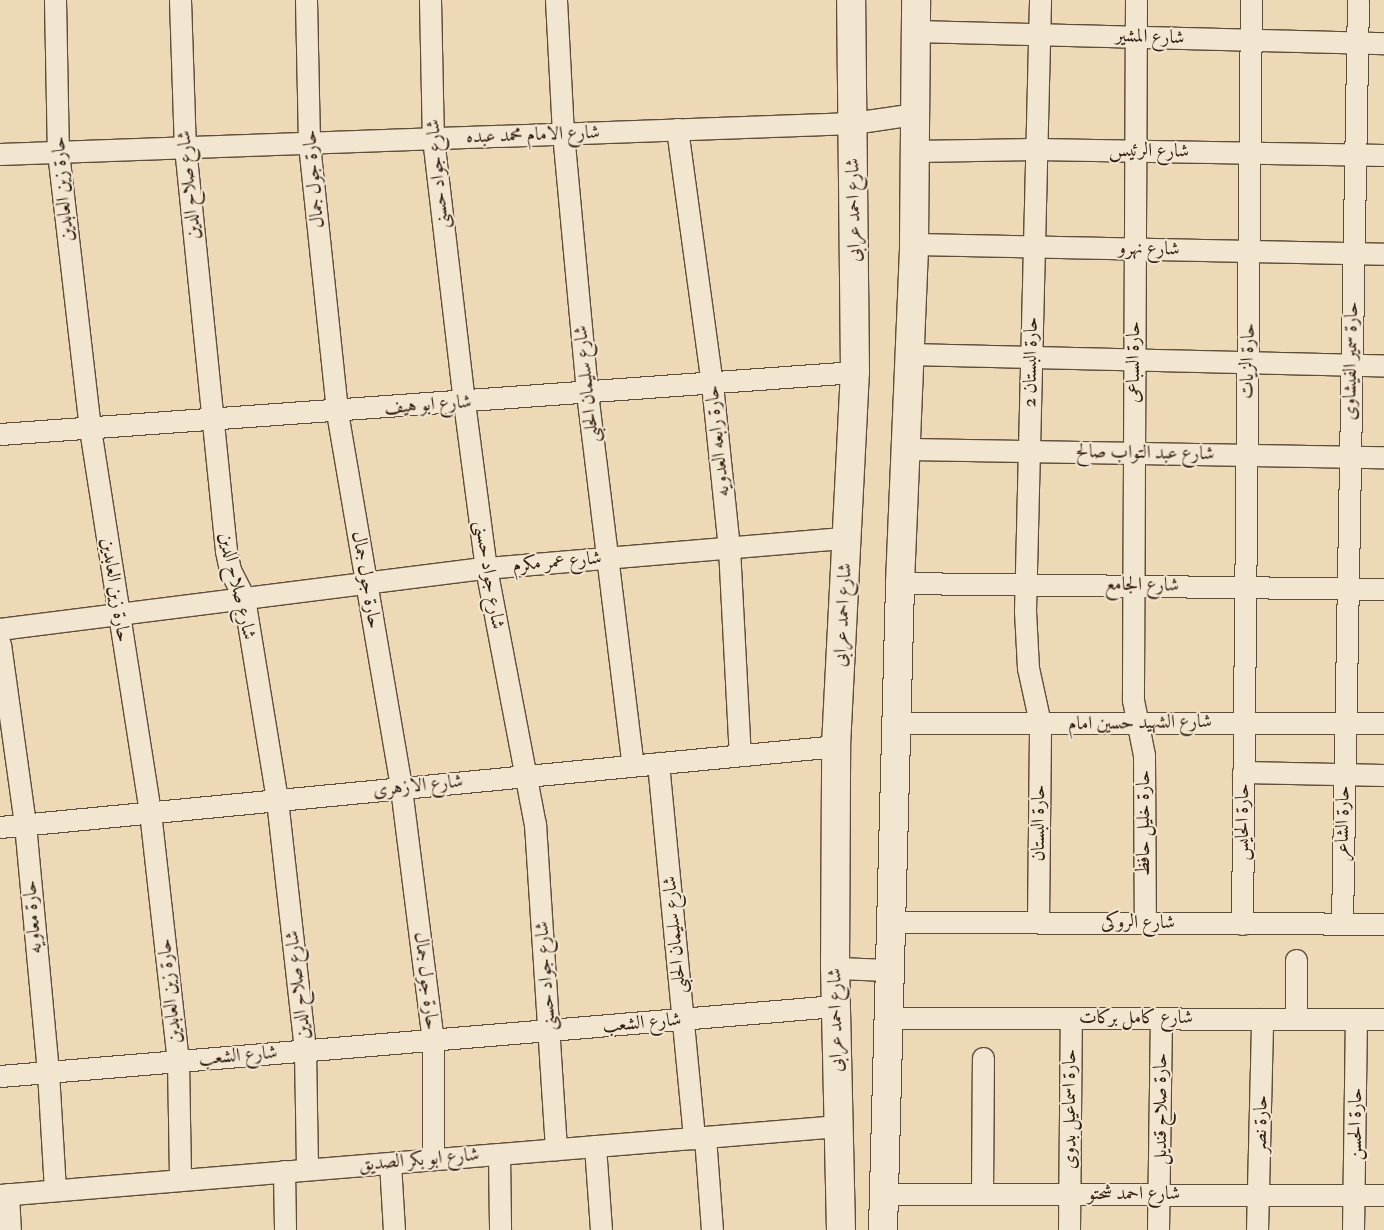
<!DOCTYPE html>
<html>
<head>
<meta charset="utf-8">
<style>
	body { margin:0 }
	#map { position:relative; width:1384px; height:1230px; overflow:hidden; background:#edd9b6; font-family:"IM FELL Double Pica",Amiri,serif }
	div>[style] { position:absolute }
	.roads { filter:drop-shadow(1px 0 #5e4d3a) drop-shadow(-1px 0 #5e4d3a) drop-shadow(0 1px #5e4d3a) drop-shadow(0 -1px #5e4d3a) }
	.street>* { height:21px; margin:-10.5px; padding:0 10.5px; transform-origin:10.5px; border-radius:10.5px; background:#f3e6d0 }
	.secondary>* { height:28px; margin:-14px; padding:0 14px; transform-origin:14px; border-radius:14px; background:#f3e6d0 }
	span { translate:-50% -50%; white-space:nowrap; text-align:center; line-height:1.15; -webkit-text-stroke:4px #f3e6d0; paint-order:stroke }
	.street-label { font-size:19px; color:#2f1e10 }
</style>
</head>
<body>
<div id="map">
	<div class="roads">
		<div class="street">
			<i style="left:55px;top:0;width:152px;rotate:88.9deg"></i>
			<i style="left:58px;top:152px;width:279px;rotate:83.4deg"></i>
			<i style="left:90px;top:429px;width:388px;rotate:81.1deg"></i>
			<i style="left:150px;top:812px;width:251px;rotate:83.6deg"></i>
			<i style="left:178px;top:1061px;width:119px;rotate:89deg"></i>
			<i style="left:180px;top:0;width:147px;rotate:88.1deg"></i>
			<i style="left:185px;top:147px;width:406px;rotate:84.2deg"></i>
			<i style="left:226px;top:551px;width:19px;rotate:78deg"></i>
			<i style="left:230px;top:570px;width:31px;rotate:63deg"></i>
			<i style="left:244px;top:598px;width:205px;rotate:80.7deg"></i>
			<i style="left:277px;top:800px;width:253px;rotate:83.6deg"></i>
			<i style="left:305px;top:1051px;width:118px;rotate:89deg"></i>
			<i style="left:306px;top:0;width:144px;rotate:88.8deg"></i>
			<i style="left:309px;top:144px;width:269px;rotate:84deg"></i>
			<i style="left:337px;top:412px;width:381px;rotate:80.3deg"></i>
			<i style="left:401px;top:788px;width:254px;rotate:82.8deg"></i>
			<i style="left:433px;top:1040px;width:119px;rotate:90deg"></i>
			<i style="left:430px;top:0;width:138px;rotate:88.8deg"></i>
			<i style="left:433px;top:138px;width:266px;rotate:83.3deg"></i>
			<i style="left:464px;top:402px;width:167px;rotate:82.5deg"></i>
			<i style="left:486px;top:568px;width:261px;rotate:79.2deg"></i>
			<i style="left:535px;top:824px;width:326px;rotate:86.3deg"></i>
			<i style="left:556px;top:0;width:133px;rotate:87deg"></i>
			<i style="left:563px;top:133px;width:261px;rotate:84.7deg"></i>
			<i style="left:587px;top:393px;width:375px;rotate:83deg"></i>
			<i style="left:1136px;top:0;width:700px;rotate:90.25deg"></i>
			<i style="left:1133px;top:700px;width:56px;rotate:78.7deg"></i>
			<i style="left:1144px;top:755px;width:168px;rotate:89.7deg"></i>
			<i style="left:916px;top:31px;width:468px;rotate:1.5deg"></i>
			<i style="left:677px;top:129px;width:257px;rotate:82.2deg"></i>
			<i style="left:712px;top:384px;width:165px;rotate:84.1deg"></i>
			<i style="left:729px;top:548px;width:207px;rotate:87deg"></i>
			<i style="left:915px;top:151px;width:121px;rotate:-0.9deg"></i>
			<i style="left:1036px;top:149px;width:348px;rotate:1deg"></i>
			<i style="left:0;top:154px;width:854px;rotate:-2.08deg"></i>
			<i style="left:853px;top:123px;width:63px;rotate:-8.3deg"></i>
			<i style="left:914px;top:244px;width:470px;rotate:1.2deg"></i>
			<i style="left:909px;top:354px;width:475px;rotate:1.4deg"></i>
			<i style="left:0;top:434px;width:857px;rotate:-4.15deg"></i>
			<i style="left:906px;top:449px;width:478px;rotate:1deg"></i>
			<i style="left:900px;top:583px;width:484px;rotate:0.7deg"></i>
			<i style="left:0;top:629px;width:490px;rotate:-7.2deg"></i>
			<i style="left:486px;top:568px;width:362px;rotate:-4.8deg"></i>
			<i style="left:0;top:644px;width:182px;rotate:82.1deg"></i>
			<i style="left:25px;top:824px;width:249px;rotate:84.7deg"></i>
			<i style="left:48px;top:1072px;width:118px;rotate:86.6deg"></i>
			<i style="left:896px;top:723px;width:488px"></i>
			<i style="left:658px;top:763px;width:377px;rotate:84.5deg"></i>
			<i style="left:1243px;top:772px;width:141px;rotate:1.2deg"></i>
			<i style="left:0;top:827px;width:840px;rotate:-5.53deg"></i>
			<i style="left:892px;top:922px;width:492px;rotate:0.2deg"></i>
			<i style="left:1038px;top:922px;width:199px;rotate:-89.4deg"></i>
			<i style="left:1040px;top:723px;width:56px;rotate:-102.3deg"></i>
			<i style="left:1028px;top:668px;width:57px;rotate:-93deg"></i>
			<i style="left:1025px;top:611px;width:611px;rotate:-88.59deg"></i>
			<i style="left:1242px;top:924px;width:924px;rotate:-89.44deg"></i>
			<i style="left:1342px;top:924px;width:924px;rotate:-89.01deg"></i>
			<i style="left:835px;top:968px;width:55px;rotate:2.1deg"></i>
			<i style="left:889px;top:1018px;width:495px;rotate:0.1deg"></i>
			<i style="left:1296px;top:1019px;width:59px;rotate:-90deg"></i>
			<i style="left:0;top:1076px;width:838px;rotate:-4.79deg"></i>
			<i style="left:705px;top:1137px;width:93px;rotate:85.7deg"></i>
			<i style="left:595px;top:1146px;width:84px;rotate:85.9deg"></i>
			<i style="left:499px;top:1154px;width:76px;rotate:89.2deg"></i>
			<i style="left:390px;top:1163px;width:67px;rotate:86.6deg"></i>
			<i style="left:284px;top:1171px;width:59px;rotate:89deg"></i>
			<i style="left:982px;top:1193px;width:135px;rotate:-89.6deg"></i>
			<i style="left:8px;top:1194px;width:36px;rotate:87deg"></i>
			<i style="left:883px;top:1194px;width:501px;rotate:0.11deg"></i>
			<i style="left:0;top:1195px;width:841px;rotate:-4.71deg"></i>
			<i style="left:1069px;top:1230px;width:212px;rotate:-89.5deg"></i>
			<i style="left:1158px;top:1230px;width:211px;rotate:-89.2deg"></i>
			<i style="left:1257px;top:1230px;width:211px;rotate:-88.6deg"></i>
			<i style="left:1353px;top:1230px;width:211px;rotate:-89.2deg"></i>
		</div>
		<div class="secondary">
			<i style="left:841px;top:1230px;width:262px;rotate:-91.3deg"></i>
			<i style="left:835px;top:968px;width:222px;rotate:-89.7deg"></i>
			<i style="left:836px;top:746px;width:374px;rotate:-87.1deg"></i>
			<i style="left:855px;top:372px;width:372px;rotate:-90.6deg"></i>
			<i style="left:883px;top:1230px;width:647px;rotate:-88.49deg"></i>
			<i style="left:900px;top:583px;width:339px;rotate:-87.6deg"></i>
			<i style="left:914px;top:244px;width:244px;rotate:-89.5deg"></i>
		</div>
	</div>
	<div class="street-label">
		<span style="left:1150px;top:37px;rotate:2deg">شارع المشير</span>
		<span style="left:533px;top:135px;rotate:-2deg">شارع الامام محمد عبده</span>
		<span style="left:1149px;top:151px;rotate:1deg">شارع الرئيس</span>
		<span style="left:438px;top:174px;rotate:-95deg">شارع جواد حسنى</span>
		<span style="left:314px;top:179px;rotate:-95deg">حارة جول جمال</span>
		<span style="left:189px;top:185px;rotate:-95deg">شارع صلاح الدين</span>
		<span style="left:63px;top:189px;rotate:-95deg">حارة زين العابدين</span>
		<span style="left:854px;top:210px;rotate:-91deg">شارع احمد عرابى</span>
		<span style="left:1149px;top:249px;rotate:1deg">شارع نهرو</span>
		<span style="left:1248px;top:361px;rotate:-89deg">حارة الزيات</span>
		<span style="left:1351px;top:361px;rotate:-89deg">حارة سمير الفيشاوى</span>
		<span style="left:1031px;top:362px;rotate:-89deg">حارة البستان 2</span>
		<span style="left:1134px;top:362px;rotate:-90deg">حارة السباعى</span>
		<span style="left:587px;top:384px;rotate:-96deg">شارع سليمان الحلبى</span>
		<span style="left:428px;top:405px;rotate:-4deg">شارع ابو هيف</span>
		<span style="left:718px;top:441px;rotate:-96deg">حارة رابعه العدويه</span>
		<span style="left:1145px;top:453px;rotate:1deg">شارع عبد التواب صالح</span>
		<span style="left:557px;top:562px;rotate:-5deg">شارع عمر مكرم</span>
		<span style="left:489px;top:575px;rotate:81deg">شارع جواد حسنى</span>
		<span style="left:366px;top:580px;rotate:80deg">حارة جول جمال</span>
		<span style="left:1142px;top:585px;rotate:1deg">شارع الجامع</span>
		<span style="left:237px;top:586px;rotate:77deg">شارع صلاح الدين</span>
		<span style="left:115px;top:590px;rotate:81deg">حارة زين العابدين</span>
		<span style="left:843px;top:615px;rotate:-87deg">شارع احمد عرابى</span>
		<span style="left:1140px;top:723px;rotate:-1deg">شارع الشهيد حسين امام</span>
		<span style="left:418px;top:786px;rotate:-6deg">شارع الازهرى</span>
		<span style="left:1243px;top:822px;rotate:-90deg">حارة الحايس</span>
		<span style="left:1039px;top:823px;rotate:-90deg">حارة البستان</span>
		<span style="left:1144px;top:823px;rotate:-90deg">حارة خليل حافظ</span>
		<span style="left:1343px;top:823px;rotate:-89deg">حارة الشاعر</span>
		<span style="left:33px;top:917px;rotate:-95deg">حارة معاويه</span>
		<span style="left:1138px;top:923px">شارع الروكى</span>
		<span style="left:675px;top:935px;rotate:-95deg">شارع سليمان الحلبى</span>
		<span style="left:546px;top:976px;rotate:-94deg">شارع جواد حسنى</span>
		<span style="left:426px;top:981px;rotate:83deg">حارة جول جمال</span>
		<span style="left:298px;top:985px;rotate:-96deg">شارع صلاح الدين</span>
		<span style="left:170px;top:991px;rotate:-96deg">حارة زين العابدين</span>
		<span style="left:1136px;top:1018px">شارع كامل بركات</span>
		<span style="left:836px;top:1020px;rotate:-91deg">شارع احمد عرابى</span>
		<span style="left:642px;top:1023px;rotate:-5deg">شارع الشعب</span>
		<span style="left:238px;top:1056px;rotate:-5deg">شارع الشعب</span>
		<span style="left:1070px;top:1109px;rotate:-90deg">حارة اسماعيل بدوى</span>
		<span style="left:1161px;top:1109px;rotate:-90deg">حارة صلاح قنديل</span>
		<span style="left:1261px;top:1124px;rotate:-89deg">حارة نصر</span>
		<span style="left:1356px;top:1124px;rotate:-90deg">حارة الحسن</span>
		<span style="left:419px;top:1160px;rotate:-5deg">شارع ابو بكر الصديق</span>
		<span style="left:1134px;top:1194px">شارع احمد شحتو</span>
	</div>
</div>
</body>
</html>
